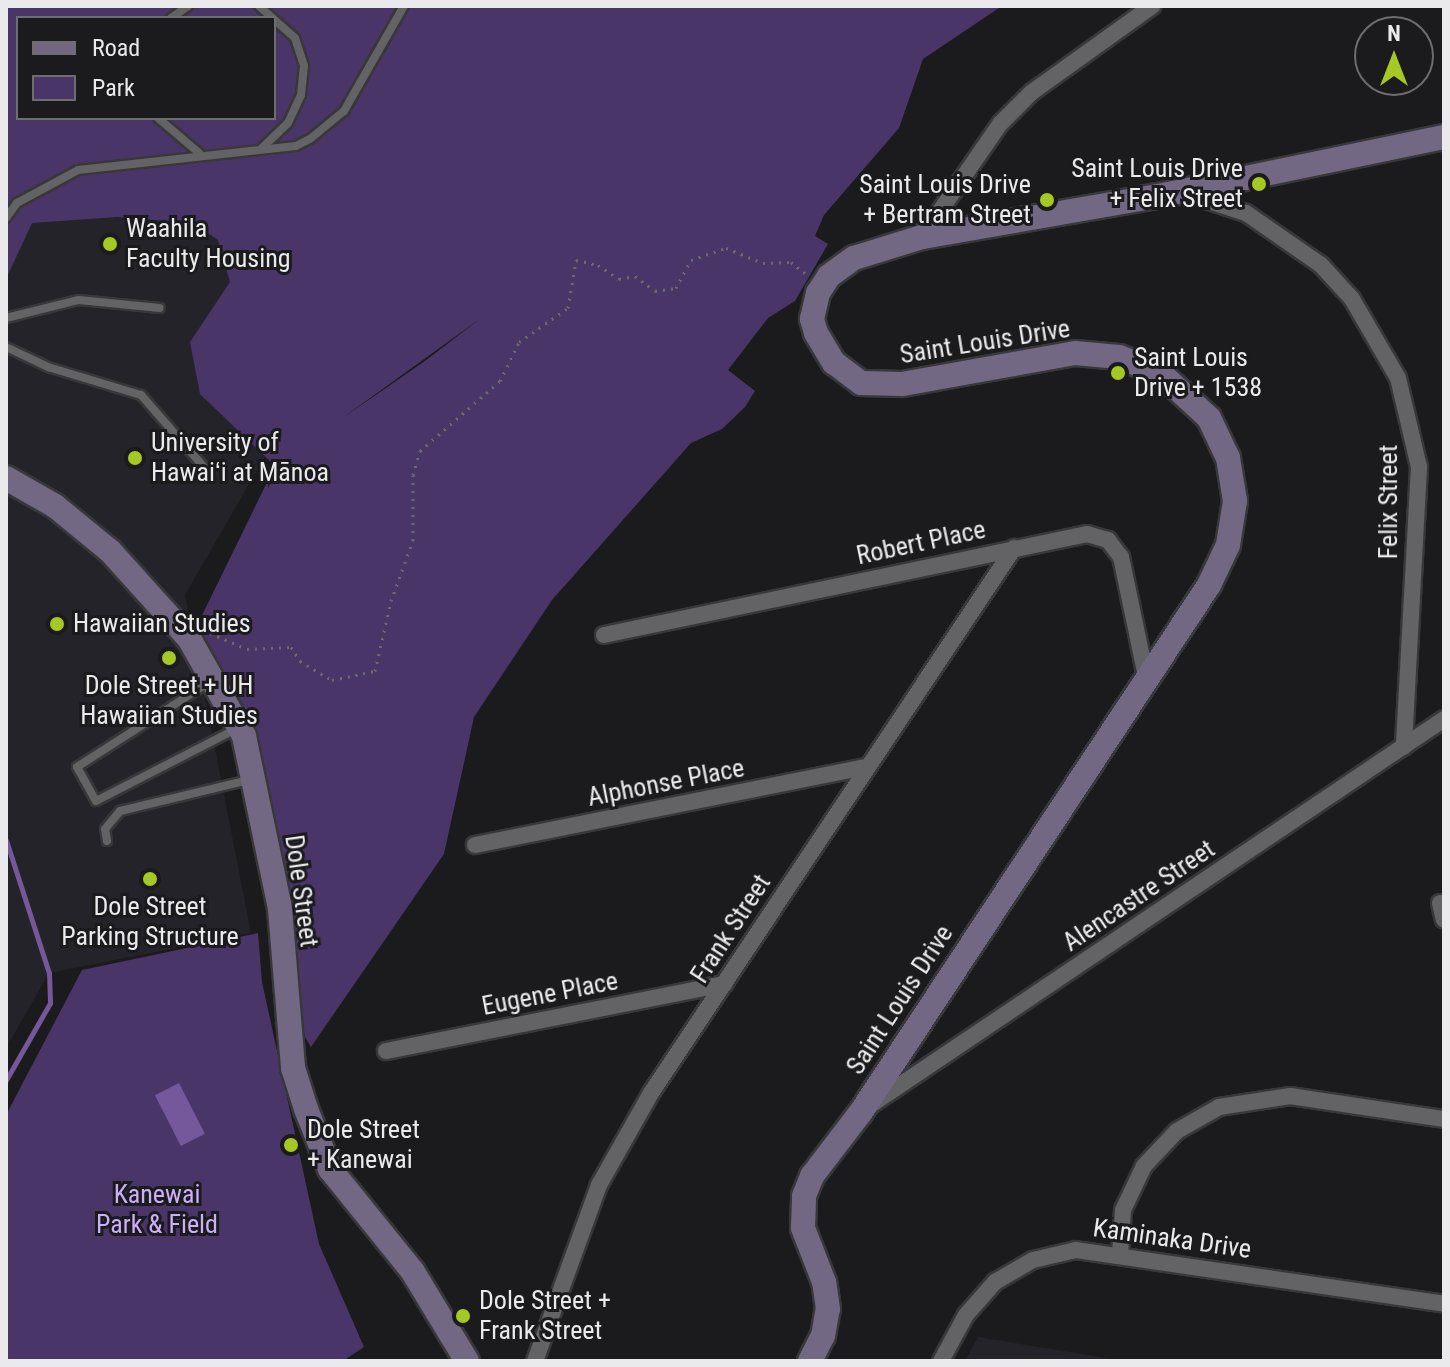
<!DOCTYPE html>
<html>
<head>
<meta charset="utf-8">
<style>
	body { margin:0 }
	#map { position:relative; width:1450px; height:1367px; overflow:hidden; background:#1b1a1c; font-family:"Roboto Condensed",sans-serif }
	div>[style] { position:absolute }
	.built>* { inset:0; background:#25232a }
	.green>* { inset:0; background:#4a3568 }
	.water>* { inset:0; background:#74589b; transform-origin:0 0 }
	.stream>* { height:5px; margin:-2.5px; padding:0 2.5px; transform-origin:2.5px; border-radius:2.5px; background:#74589b }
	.path>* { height:3px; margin-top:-1.5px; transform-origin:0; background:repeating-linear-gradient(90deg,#6b6a6c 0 2px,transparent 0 8px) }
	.roads { filter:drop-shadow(2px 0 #383739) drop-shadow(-2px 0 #383739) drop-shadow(0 2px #383739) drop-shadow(0 -2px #383739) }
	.lane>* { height:8px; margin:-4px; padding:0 4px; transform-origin:4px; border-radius:4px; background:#636265 }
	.street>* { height:16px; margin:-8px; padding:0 8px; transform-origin:8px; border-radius:8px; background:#636265 }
	.secondary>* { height:24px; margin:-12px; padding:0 12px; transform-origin:12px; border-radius:12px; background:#736883 }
	.dots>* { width:22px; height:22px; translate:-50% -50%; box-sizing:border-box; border:4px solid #1b1a1c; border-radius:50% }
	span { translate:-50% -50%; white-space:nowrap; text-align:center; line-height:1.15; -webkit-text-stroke:6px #1b1a1c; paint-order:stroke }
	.poi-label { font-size:26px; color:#eae9eb }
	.right { translate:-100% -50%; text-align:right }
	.left { translate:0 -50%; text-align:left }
	.street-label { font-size:26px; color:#eae9eb }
	.park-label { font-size:26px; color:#ccaefa }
	.frame { position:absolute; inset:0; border:8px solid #eae9eb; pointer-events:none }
	.legend { position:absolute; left:16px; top:16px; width:260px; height:104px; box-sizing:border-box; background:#1b1a1c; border:2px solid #6e6d6f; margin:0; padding:10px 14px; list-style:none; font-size:24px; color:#eae9eb }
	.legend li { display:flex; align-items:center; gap:16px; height:40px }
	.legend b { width:40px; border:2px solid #6e6d6f }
	.north { position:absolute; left:1354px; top:16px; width:80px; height:80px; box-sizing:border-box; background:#1b1a1c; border:2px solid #6e6d6f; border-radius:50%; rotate:0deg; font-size:22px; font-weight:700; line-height:32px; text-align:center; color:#eae9eb }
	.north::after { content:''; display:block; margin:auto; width:28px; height:36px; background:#a5c824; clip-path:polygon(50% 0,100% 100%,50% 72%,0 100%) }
</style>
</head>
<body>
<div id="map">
	<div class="built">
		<i style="clip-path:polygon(6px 135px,105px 140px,343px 321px,185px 595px,251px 933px,49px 973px,6px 1048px)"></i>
		<i style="clip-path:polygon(978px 1337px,1124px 1361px,965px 1361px)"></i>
	</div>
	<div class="green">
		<i style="clip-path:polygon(evenodd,6px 6px,1002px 6px,923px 59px,899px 128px,824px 215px,815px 236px,828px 244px,795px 301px,768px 318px,728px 370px,755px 391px,745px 407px,722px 429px,691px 443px,552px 600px,474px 717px,444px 854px,311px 1047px,286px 1006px,244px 736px,190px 640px,275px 466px,200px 394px,190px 342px,230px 282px,218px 240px,193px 223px,117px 217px,32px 223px,6px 279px,6px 6px,18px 18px,274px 18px,274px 118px,18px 118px,18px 18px,6px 6px,481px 318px,425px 361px,341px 419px,481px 318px)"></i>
		<i style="clip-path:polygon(258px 933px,262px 982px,319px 1244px,364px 1347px,343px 1361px,6px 1361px,6px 1115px,82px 970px)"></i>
	</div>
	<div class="water">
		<i style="left:179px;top:1083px;width:57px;height:27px;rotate:63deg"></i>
	</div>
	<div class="stream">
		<i style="left:6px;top:840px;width:140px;rotate:72.1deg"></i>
		<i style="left:49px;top:973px;width:30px;rotate:88deg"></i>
		<i style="left:50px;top:1003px;width:89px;rotate:119.7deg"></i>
	</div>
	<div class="path">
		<i style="left:210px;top:633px;width:40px;rotate:23.4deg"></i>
		<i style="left:247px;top:649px;width:44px;rotate:-2.6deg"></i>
		<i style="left:291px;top:647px;width:17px;rotate:57deg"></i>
		<i style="left:300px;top:661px;width:37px;rotate:31deg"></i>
		<i style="left:332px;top:680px;width:44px;rotate:-11.8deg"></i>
		<i style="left:375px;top:671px;width:72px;rotate:-77.1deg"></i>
		<i style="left:391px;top:601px;width:65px;rotate:-70.2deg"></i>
		<i style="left:413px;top:540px;width:65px;rotate:-90deg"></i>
		<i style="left:413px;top:475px;width:25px;rotate:-74deg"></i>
		<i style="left:420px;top:451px;width:106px;rotate:-41.2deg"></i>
		<i style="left:500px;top:381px;width:43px;rotate:-64deg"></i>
		<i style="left:519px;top:342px;width:60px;rotate:-34.8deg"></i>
		<i style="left:568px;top:308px;width:49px;rotate:-80.5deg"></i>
		<i style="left:576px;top:260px;width:23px;rotate:13deg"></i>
		<i style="left:598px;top:265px;width:25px;rotate:34deg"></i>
		<i style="left:619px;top:279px;width:16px;rotate:-11deg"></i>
		<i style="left:635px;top:276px;width:25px;rotate:37deg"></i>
		<i style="left:655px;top:291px;width:21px;rotate:-8deg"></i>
		<i style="left:676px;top:288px;width:32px;rotate:-62deg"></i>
		<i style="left:691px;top:260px;width:37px;rotate:-19deg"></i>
		<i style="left:726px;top:248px;width:40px;rotate:22deg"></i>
		<i style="left:763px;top:263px;width:28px;rotate:-2deg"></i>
		<i style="left:791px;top:262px;width:19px;rotate:39deg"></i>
	</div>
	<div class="roads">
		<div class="lane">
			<i style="left:259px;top:6px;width:48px;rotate:41.6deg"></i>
			<i style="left:295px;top:38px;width:29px;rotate:72deg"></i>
			<i style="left:304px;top:66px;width:29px;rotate:96deg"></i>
			<i style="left:301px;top:95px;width:31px;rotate:115deg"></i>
			<i style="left:288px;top:123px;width:37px;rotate:136deg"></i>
			<i style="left:171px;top:18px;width:21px;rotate:-35deg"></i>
			<i style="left:158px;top:118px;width:54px;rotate:40.5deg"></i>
			<i style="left:6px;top:218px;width:19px;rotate:-54deg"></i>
			<i style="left:17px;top:203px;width:69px;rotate:-28.4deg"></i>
			<i style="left:78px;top:170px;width:219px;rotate:-6.3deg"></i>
			<i style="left:296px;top:146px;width:16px;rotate:-27deg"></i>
			<i style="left:310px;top:139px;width:44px;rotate:-39.5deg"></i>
			<i style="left:344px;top:111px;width:121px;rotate:-60.3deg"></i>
			<i style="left:6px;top:318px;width:75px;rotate:-13.9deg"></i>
			<i style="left:79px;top:300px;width:81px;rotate:5.6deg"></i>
			<i style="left:6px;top:347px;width:47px;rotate:25.5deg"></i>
			<i style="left:48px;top:367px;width:97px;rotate:16.8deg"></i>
			<i style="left:141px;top:395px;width:105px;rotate:48.9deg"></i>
			<i style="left:211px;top:681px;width:159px;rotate:147.3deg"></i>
			<i style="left:77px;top:767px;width:39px;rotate:61deg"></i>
			<i style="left:96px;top:801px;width:157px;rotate:-27.2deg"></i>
			<i style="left:107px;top:841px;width:12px;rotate:-99deg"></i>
			<i style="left:105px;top:829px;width:23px;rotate:-50deg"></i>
			<i style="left:120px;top:811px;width:133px;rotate:-13.5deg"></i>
		</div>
		<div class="street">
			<i style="left:1190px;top:195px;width:59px;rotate:17.8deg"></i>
			<i style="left:1246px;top:213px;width:91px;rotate:34.7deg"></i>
			<i style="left:1321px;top:265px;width:46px;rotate:47.6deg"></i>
			<i style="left:1352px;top:299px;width:91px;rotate:59.8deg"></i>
			<i style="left:1398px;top:378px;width:91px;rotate:76.7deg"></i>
			<i style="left:1419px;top:467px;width:280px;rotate:93.1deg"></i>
			<i style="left:922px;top:237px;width:137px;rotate:-55.4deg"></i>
			<i style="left:1000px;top:124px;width:45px;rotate:-45deg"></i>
			<i style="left:1032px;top:92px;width:148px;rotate:-35.6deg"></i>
			<i style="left:604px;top:635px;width:493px;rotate:-11.8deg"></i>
			<i style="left:1087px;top:534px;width:22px;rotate:16deg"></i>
			<i style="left:1108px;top:540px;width:21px;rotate:53deg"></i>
			<i style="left:1121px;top:557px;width:123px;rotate:78.2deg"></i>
			<i style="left:475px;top:845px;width:399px;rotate:-11.3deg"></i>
			<i style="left:1440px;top:903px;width:17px;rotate:77deg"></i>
			<i style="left:386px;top:1051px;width:345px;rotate:-11.2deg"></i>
			<i style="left:872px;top:1104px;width:689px;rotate:-33.94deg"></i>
			<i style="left:1120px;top:1254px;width:44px;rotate:-86.1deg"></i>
			<i style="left:1123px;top:1210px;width:49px;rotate:-64.5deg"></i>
			<i style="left:1144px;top:1166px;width:48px;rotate:-46.7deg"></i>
			<i style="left:1177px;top:1131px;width:48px;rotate:-29.7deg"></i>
			<i style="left:1219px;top:1107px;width:72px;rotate:-8.8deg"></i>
			<i style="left:1290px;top:1096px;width:156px;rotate:8.5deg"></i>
			<i style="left:535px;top:1361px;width:187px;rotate:-70deg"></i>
			<i style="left:599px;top:1185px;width:106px;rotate:-60.5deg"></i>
			<i style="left:651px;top:1093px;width:655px;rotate:-56.33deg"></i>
			<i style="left:941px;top:1361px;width:52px;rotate:-61.5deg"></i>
			<i style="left:966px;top:1315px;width:44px;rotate:-48.7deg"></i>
			<i style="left:995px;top:1282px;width:44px;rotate:-30.1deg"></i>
			<i style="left:1033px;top:1260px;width:44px;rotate:-13.1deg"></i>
			<i style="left:1076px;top:1250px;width:372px;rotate:8.3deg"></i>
		</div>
		<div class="secondary">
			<i style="left:6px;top:478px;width:56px;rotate:29.7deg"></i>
			<i style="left:55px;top:506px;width:71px;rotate:39.3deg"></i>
			<i style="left:110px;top:551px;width:120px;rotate:48deg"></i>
			<i style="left:190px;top:640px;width:110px;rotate:60.6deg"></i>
			<i style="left:244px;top:736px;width:177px;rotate:78.2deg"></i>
			<i style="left:280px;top:909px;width:160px;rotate:85.3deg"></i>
			<i style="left:293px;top:1068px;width:43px;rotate:72.4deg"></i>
			<i style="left:306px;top:1109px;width:65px;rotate:68.2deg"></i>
			<i style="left:330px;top:1169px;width:132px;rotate:51.1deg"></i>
			<i style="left:413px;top:1272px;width:104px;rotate:58.8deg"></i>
			<i style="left:810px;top:1361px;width:28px;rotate:-63deg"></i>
			<i style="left:823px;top:1336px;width:27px;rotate:-80deg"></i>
			<i style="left:828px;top:1309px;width:27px;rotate:-98deg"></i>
			<i style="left:824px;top:1282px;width:58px;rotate:-111.3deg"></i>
			<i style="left:803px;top:1228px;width:32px;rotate:-88deg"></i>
			<i style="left:804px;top:1196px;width:22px;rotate:-68deg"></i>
			<i style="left:812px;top:1176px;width:81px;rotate:-52.6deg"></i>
			<i style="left:861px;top:1112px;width:632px;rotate:-56.56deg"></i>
			<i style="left:1209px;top:585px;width:44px;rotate:-64.6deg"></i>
			<i style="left:1228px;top:545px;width:45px;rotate:-81deg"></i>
			<i style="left:1235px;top:501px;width:44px;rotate:-99.2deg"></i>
			<i style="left:1228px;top:458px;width:44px;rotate:-115.4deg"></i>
			<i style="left:1209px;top:418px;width:67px;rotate:-137.4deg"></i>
			<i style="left:1160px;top:373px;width:44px;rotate:-158.7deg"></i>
			<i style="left:1119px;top:357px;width:44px;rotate:-174.8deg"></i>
			<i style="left:1075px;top:353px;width:176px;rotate:169.8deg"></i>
			<i style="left:902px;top:384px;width:41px;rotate:-178.6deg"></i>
			<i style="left:861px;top:383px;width:34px;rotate:-143deg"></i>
			<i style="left:834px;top:363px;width:35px;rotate:-121deg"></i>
			<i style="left:816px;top:333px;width:15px;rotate:-106deg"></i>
			<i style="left:812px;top:319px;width:27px;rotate:-77deg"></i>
			<i style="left:818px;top:293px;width:20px;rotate:-57deg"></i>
			<i style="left:829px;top:276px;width:31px;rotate:-36deg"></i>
			<i style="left:854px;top:258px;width:71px;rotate:-17.2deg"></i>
			<i style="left:922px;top:237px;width:250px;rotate:-9.9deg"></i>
			<i style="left:1168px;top:194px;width:282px;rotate:-11.7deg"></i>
		</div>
	</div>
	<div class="dots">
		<i style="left:1259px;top:184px;background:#a5c824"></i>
		<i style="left:1047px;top:200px;background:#a5c824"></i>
		<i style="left:110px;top:244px;background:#a5c824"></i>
		<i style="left:1118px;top:373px;background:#a5c824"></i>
		<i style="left:135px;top:458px;background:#a5c824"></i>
		<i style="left:57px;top:624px;background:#a5c824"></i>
		<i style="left:169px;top:658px;background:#a5c824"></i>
		<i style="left:150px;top:879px;background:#a5c824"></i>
		<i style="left:291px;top:1145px;background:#a5c824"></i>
		<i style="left:463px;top:1316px;background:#a5c824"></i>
	</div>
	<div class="poi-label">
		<span class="right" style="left:1243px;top:184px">Saint Louis Drive<br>+ Felix Street</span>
		<span class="right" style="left:1031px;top:200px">Saint Louis Drive<br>+ Bertram Street</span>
		<span class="left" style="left:126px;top:244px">Waahila<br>Faculty Housing</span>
		<span class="left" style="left:1134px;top:373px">Saint Louis<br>Drive + 1538</span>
		<span class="left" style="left:151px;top:458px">University of<br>Hawaiʻi at Mānoa</span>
		<span class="left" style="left:73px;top:624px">Hawaiian Studies</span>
		<span style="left:169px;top:701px">Dole Street + UH<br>Hawaiian Studies</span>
		<span style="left:150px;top:922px">Dole Street<br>Parking Structure</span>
		<span class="left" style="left:307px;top:1145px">Dole Street<br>+ Kanewai</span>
		<span class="left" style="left:479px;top:1316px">Dole Street +<br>Frank Street</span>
	</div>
	<div class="street-label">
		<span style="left:985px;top:342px;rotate:-9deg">Saint Louis Drive</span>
		<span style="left:1389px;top:502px;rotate:-90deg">Felix Street</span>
		<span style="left:921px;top:543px;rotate:-12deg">Robert Place</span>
		<span style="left:666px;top:783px;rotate:-11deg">Alphonse Place</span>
		<span style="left:301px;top:891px;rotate:82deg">Dole Street</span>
		<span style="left:1139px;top:896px;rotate:-34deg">Alencastre Street</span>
		<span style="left:731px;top:929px;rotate:-57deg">Frank Street</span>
		<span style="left:550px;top:994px;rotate:-11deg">Eugene Place</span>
		<span style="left:900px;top:1000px;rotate:-57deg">Saint Louis Drive</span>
		<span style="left:1172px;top:1239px;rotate:8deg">Kaminaka Drive</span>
	</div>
	<div class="park-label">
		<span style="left:157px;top:1210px">Kanewai<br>Park &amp; Field</span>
	</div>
	<div class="frame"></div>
	<ul class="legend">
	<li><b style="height:10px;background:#736883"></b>Road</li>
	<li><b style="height:22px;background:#4a3568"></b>Park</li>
	</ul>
	<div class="north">N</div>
</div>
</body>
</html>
